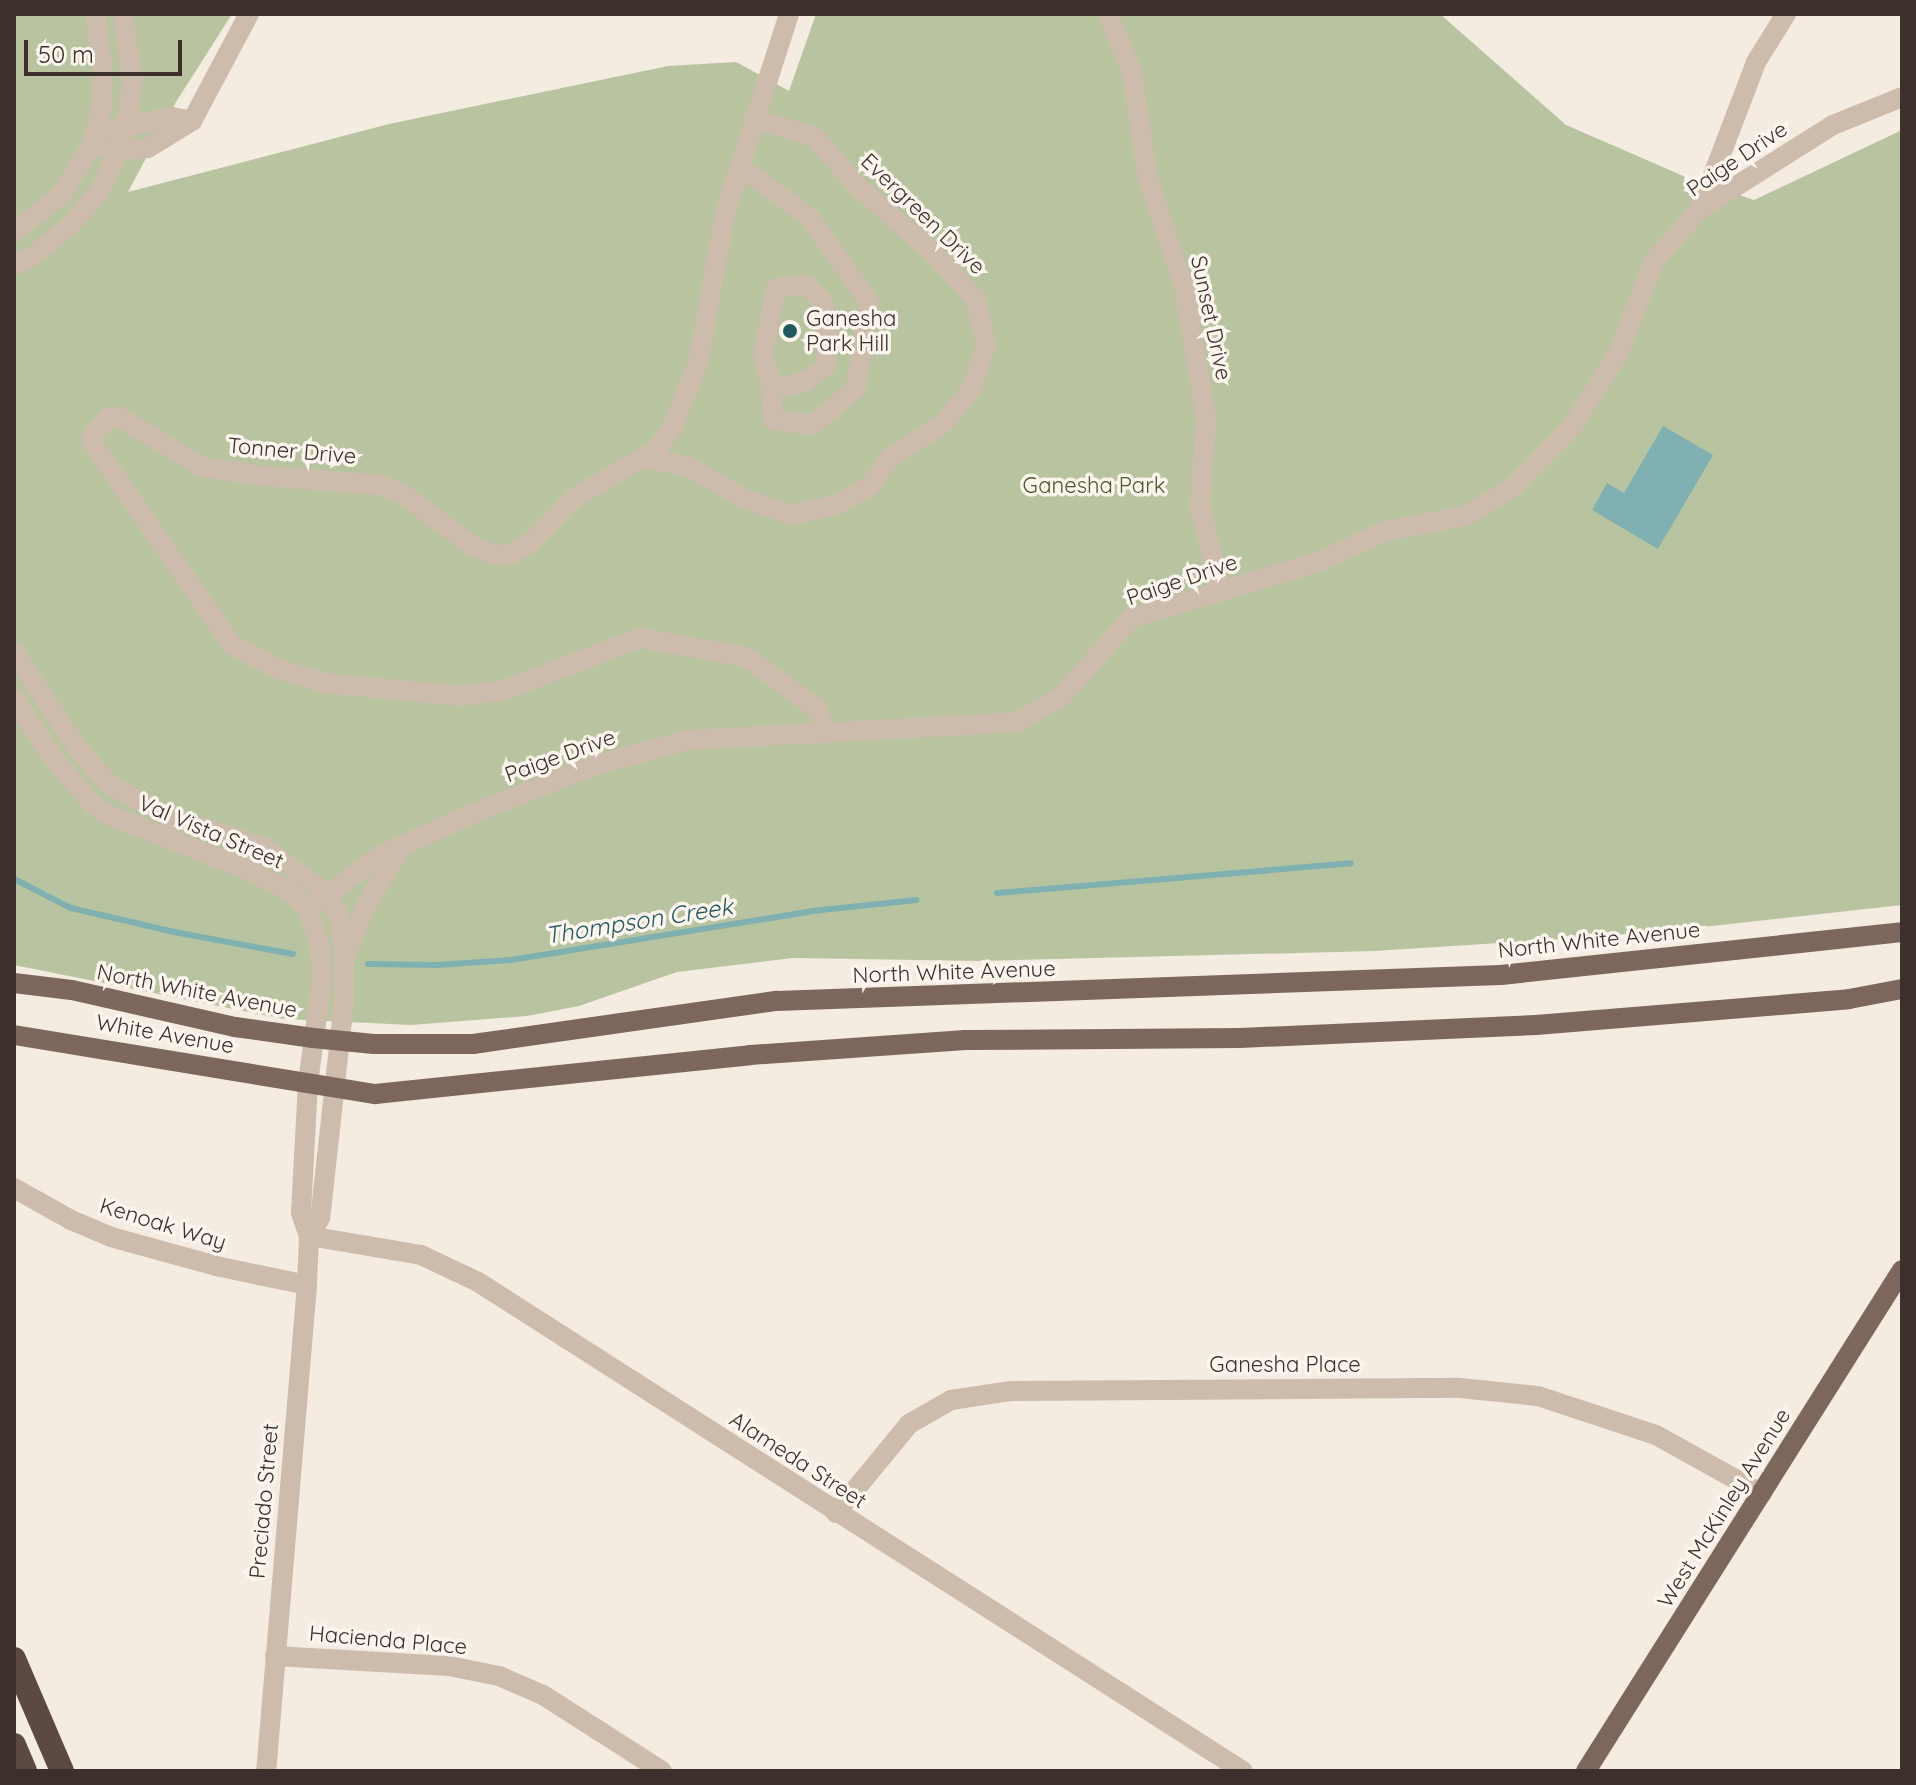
<!DOCTYPE html>
<html>
<head>
<meta charset="utf-8">
<style>
	body { margin:0 }
	#map { position:relative; width:1916px; height:1785px; overflow:hidden; background:#f4ebe1; font-family:Quicksand,sans-serif }
	div>[style] { position:absolute }
	.green>* { inset:0; background:#b8c4a0 }
	.water>* { inset:0; background:#7fb0b2 }
	.stream>* { height:6px; margin:-3px; padding:0 3px; transform-origin:3px; border-radius:3px; background:#7fb0b2 }
	.minor>* { height:20px; margin:-10px; padding:0 10px; transform-origin:10px; border-radius:10px; background:#cdbbac }
	.major>* { height:20px; margin:-10px; padding:0 10px; transform-origin:10px; border-radius:10px; background:#7d675c }
	.highway>* { height:24px; margin:-12px; padding:0 12px; transform-origin:12px; border-radius:12px; background:#5c4a42 }
	.dots>* { width:22px; height:22px; translate:-50% -50%; box-sizing:border-box; border:4px solid #fbf5ee; border-radius:50% }
	span { translate:-50% -50%; white-space:nowrap; text-align:center; line-height:1.15; -webkit-text-stroke:7px #fbf5ee; paint-order:stroke }
	.street-label { font-size:22px; color:#3b302b }
	.poi-label { font-size:22px; color:#3b302b }
	.left { translate:0 -50%; text-align:left }
	.park-label { font-size:22px; color:#4a5a2e }
	.water-label { font-size:24px; color:#1f5a5e; font-style:italic }
	.frame { position:absolute; inset:0; border:16px solid #3b302b; pointer-events:none }
	.scale { position:absolute; left:24px; top:40px; width:158px; height:36px; box-sizing:border-box; border:4px solid #3b302b; border-top:0; padding-left:10px; font-size:24px; line-height:28px; white-space:nowrap; color:#3b302b; -webkit-text-stroke:6px #fbf5ee; paint-order:stroke }
</style>
</head>
<body>
<div id="map">
	<div class="green">
		<i style="clip-path:polygon(14px 14px,232px 14px,176px 102px,128px 192px,389px 124px,668px 66px,736px 62px,789px 91px,816px 14px,1440px 14px,1566px 125px,1688px 178px,1754px 200px,1902px 130px,1902px 905px,1639px 934px,1375px 951px,980px 961px,793px 958px,677px 972px,579px 1006px,527px 1016px,411px 1025px,284px 1019px,14px 965px)"></i>
	</div>
	<div class="water">
		<i style="clip-path:polygon(1663px 426px,1713px 455px,1658px 549px,1592px 510px,1607px 483px,1624px 493px)"></i>
	</div>
	<div class="stream">
		<i style="left:14px;top:879px;width:64px;rotate:27deg"></i>
		<i style="left:71px;top:908px;width:106px;rotate:13.1deg"></i>
		<i style="left:174px;top:932px;width:121px;rotate:10.5deg"></i>
		<i style="left:997px;top:893px;width:355px;rotate:-4.8deg"></i>
		<i style="left:368px;top:964px;width:70px;rotate:0.8deg"></i>
		<i style="left:438px;top:965px;width:73px;rotate:-3.9deg"></i>
		<i style="left:511px;top:960px;width:305px;rotate:-9.2deg"></i>
		<i style="left:812px;top:911px;width:105px;rotate:-6deg"></i>
	</div>
	<div class="minor">
		<i style="left:789px;top:14px;width:209px;rotate:107.8deg"></i>
		<i style="left:725px;top:213px;width:152px;rotate:100.2deg"></i>
		<i style="left:698px;top:363px;width:70px;rotate:111.8deg"></i>
		<i style="left:672px;top:428px;width:27px;rotate:126deg"></i>
		<i style="left:656px;top:450px;width:95px;rotate:149.7deg"></i>
		<i style="left:574px;top:498px;width:64px;rotate:134.4deg"></i>
		<i style="left:529px;top:544px;width:21px;rotate:151deg"></i>
		<i style="left:511px;top:554px;width:16px;rotate:176deg"></i>
		<i style="left:495px;top:555px;width:22px;rotate:-159deg"></i>
		<i style="left:474px;top:547px;width:87px;rotate:-143.4deg"></i>
		<i style="left:404px;top:495px;width:24px;rotate:-156deg"></i>
		<i style="left:382px;top:485px;width:119px;rotate:-175.7deg"></i>
		<i style="left:263px;top:476px;width:62px;rotate:-171.6deg"></i>
		<i style="left:202px;top:467px;width:97px;rotate:-148.9deg"></i>
		<i style="left:119px;top:417px;width:10px;rotate:180deg"></i>
		<i style="left:109px;top:417px;width:25px;rotate:132deg"></i>
		<i style="left:92px;top:436px;width:8px;rotate:83deg"></i>
		<i style="left:93px;top:444px;width:244px;rotate:55.3deg"></i>
		<i style="left:232px;top:645px;width:52px;rotate:27.6deg"></i>
		<i style="left:278px;top:669px;width:48px;rotate:16.9deg"></i>
		<i style="left:324px;top:683px;width:138px;rotate:5.4deg"></i>
		<i style="left:461px;top:696px;width:43px;rotate:-7.9deg"></i>
		<i style="left:504px;top:690px;width:146px;rotate:-20.9deg"></i>
		<i style="left:640px;top:638px;width:109px;rotate:10.1deg"></i>
		<i style="left:747px;top:657px;width:86px;rotate:36.5deg"></i>
		<i style="left:816px;top:708px;width:27px;rotate:66deg"></i>
		<i style="left:1108px;top:14px;width:63px;rotate:67.5deg"></i>
		<i style="left:1132px;top:72px;width:108px;rotate:81.5deg"></i>
		<i style="left:1148px;top:179px;width:114px;rotate:71.6deg"></i>
		<i style="left:1184px;top:287px;width:133px;rotate:80.5deg"></i>
		<i style="left:1206px;top:418px;width:88px;rotate:93.9deg"></i>
		<i style="left:1200px;top:506px;width:88px;rotate:76.1deg"></i>
		<i style="left:114px;top:129px;width:59px;rotate:-11.7deg"></i>
		<i style="left:172px;top:117px;width:20px;rotate:11deg"></i>
		<i style="left:105px;top:148px;width:25px;rotate:5deg"></i>
		<i style="left:130px;top:150px;width:18px;rotate:-6deg"></i>
		<i style="left:148px;top:148px;width:52px;rotate:-31.5deg"></i>
		<i style="left:192px;top:121px;width:121px;rotate:-62deg"></i>
		<i style="left:739px;top:166px;width:88px;rotate:36.2deg"></i>
		<i style="left:810px;top:218px;width:103px;rotate:54.9deg"></i>
		<i style="left:869px;top:302px;width:87px;rotate:98.6deg"></i>
		<i style="left:856px;top:388px;width:57px;rotate:139.3deg"></i>
		<i style="left:813px;top:425px;width:40px;rotate:-172.9deg"></i>
		<i style="left:773px;top:420px;width:32px;rotate:-94deg"></i>
		<i style="left:771px;top:388px;width:35px;rotate:-103deg"></i>
		<i style="left:763px;top:354px;width:67px;rotate:-78.9deg"></i>
		<i style="left:776px;top:288px;width:31px;rotate:-6deg"></i>
		<i style="left:807px;top:285px;width:23px;rotate:47deg"></i>
		<i style="left:823px;top:302px;width:22px;rotate:77deg"></i>
		<i style="left:828px;top:323px;width:43px;rotate:92.7deg"></i>
		<i style="left:826px;top:366px;width:29px;rotate:144deg"></i>
		<i style="left:803px;top:383px;width:32px;rotate:171deg"></i>
		<i style="left:1700px;top:209px;width:157px;rotate:-69.1deg"></i>
		<i style="left:1756px;top:62px;width:57px;rotate:-58deg"></i>
		<i style="left:14px;top:232px;width:60px;rotate:-38.2deg"></i>
		<i style="left:61px;top:195px;width:61px;rotate:-58.4deg"></i>
		<i style="left:93px;top:143px;width:39px;rotate:-77deg"></i>
		<i style="left:102px;top:105px;width:40px;rotate:-90deg"></i>
		<i style="left:102px;top:65px;width:51px;rotate:-97.8deg"></i>
		<i style="left:14px;top:265px;width:19px;rotate:-25deg"></i>
		<i style="left:31px;top:257px;width:48px;rotate:-38.3deg"></i>
		<i style="left:69px;top:227px;width:46px;rotate:-49.4deg"></i>
		<i style="left:99px;top:192px;width:44px;rotate:-64.6deg"></i>
		<i style="left:118px;top:152px;width:41px;rotate:-74.2deg"></i>
		<i style="left:129px;top:113px;width:37px;rotate:-85deg"></i>
		<i style="left:132px;top:76px;width:63px;rotate:-98.3deg"></i>
		<i style="left:642px;top:458px;width:46px;rotate:10.1deg"></i>
		<i style="left:687px;top:466px;width:67px;rotate:29.6deg"></i>
		<i style="left:745px;top:499px;width:50px;rotate:18.8deg"></i>
		<i style="left:792px;top:515px;width:45px;rotate:-12.8deg"></i>
		<i style="left:836px;top:505px;width:39px;rotate:-29deg"></i>
		<i style="left:870px;top:486px;width:35px;rotate:-55deg"></i>
		<i style="left:890px;top:457px;width:62px;rotate:-31.9deg"></i>
		<i style="left:943px;top:424px;width:46px;rotate:-51.1deg"></i>
		<i style="left:972px;top:388px;width:45px;rotate:-72deg"></i>
		<i style="left:986px;top:345px;width:48px;rotate:-103.2deg"></i>
		<i style="left:975px;top:298px;width:66px;rotate:-133.2deg"></i>
		<i style="left:930px;top:250px;width:100px;rotate:-138.7deg"></i>
		<i style="left:855px;top:184px;width:62px;rotate:-130.4deg"></i>
		<i style="left:815px;top:137px;width:64px;rotate:-163.6deg"></i>
		<i style="left:14px;top:652px;width:113px;rotate:56.6deg"></i>
		<i style="left:76px;top:746px;width:50px;rotate:49deg"></i>
		<i style="left:109px;top:784px;width:68px;rotate:28.8deg"></i>
		<i style="left:169px;top:817px;width:100px;rotate:17.5deg"></i>
		<i style="left:264px;top:847px;width:79px;rotate:36.7deg"></i>
		<i style="left:327px;top:894px;width:24px;rotate:62deg"></i>
		<i style="left:338px;top:915px;width:34px;rotate:80deg"></i>
		<i style="left:344px;top:948px;width:54px;rotate:90deg"></i>
		<i style="left:344px;top:1002px;width:217px;rotate:96.3deg"></i>
		<i style="left:320px;top:1218px;width:21px;rotate:121deg"></i>
		<i style="left:14px;top:699px;width:67px;rotate:56.5deg"></i>
		<i style="left:51px;top:755px;width:64px;rotate:50.1deg"></i>
		<i style="left:92px;top:804px;width:15px;rotate:37deg"></i>
		<i style="left:104px;top:813px;width:153px;rotate:21.5deg"></i>
		<i style="left:246px;top:869px;width:48px;rotate:27.1deg"></i>
		<i style="left:289px;top:891px;width:26px;rotate:43deg"></i>
		<i style="left:308px;top:909px;width:36px;rotate:72deg"></i>
		<i style="left:319px;top:943px;width:35px;rotate:85deg"></i>
		<i style="left:322px;top:978px;width:106px;rotate:97.6deg"></i>
		<i style="left:308px;top:1083px;width:130px;rotate:93.1deg"></i>
		<i style="left:301px;top:1213px;width:24px;rotate:71deg"></i>
		<i style="left:309px;top:1236px;width:49px;rotate:92.3deg"></i>
		<i style="left:307px;top:1285px;width:488px;rotate:94.8deg"></i>
		<i style="left:308px;top:909px;width:91px;rotate:-36.5deg"></i>
		<i style="left:381px;top:855px;width:102px;rotate:-24.3deg"></i>
		<i style="left:474px;top:813px;width:127px;rotate:-21.7deg"></i>
		<i style="left:592px;top:766px;width:99px;rotate:-15.2deg"></i>
		<i style="left:688px;top:740px;width:330px;rotate:-3.1deg"></i>
		<i style="left:1018px;top:722px;width:51px;rotate:-30.6deg"></i>
		<i style="left:1062px;top:696px;width:104px;rotate:-48.5deg"></i>
		<i style="left:1131px;top:618px;width:195px;rotate:-16.7deg"></i>
		<i style="left:1318px;top:562px;width:74px;rotate:-24.8deg"></i>
		<i style="left:1385px;top:531px;width:81px;rotate:-10.6deg"></i>
		<i style="left:1465px;top:516px;width:55px;rotate:-30.8deg"></i>
		<i style="left:1512px;top:488px;width:84px;rotate:-45.5deg"></i>
		<i style="left:1571px;top:428px;width:90px;rotate:-57.7deg"></i>
		<i style="left:1619px;top:352px;width:97px;rotate:-69deg"></i>
		<i style="left:1654px;top:261px;width:69px;rotate:-48.5deg"></i>
		<i style="left:1700px;top:209px;width:157px;rotate:-32.3deg"></i>
		<i style="left:1833px;top:125px;width:74px;rotate:-22.1deg"></i>
		<i style="left:346px;top:954px;width:53px;rotate:-67.8deg"></i>
		<i style="left:366px;top:905px;width:69px;rotate:-58.6deg"></i>
		<i style="left:14px;top:1188px;width:65px;rotate:29.3deg"></i>
		<i style="left:71px;top:1220px;width:43px;rotate:23deg"></i>
		<i style="left:111px;top:1237px;width:109px;rotate:15.4deg"></i>
		<i style="left:216px;top:1266px;width:93px;rotate:11.8deg"></i>
		<i style="left:309px;top:1236px;width:114px;rotate:9.6deg"></i>
		<i style="left:421px;top:1255px;width:63px;rotate:25.3deg"></i>
		<i style="left:478px;top:1282px;width:908px;rotate:32.59deg"></i>
		<i style="left:836px;top:1513px;width:115px;rotate:-50.6deg"></i>
		<i style="left:909px;top:1424px;width:48px;rotate:-29.7deg"></i>
		<i style="left:951px;top:1400px;width:61px;rotate:-8.5deg"></i>
		<i style="left:1011px;top:1391px;width:449px;rotate:-0.4deg"></i>
		<i style="left:1460px;top:1388px;width:78px;rotate:5.9deg"></i>
		<i style="left:1538px;top:1396px;width:124px;rotate:18.3deg"></i>
		<i style="left:1656px;top:1435px;width:121px;rotate:29.1deg"></i>
		<i style="left:275px;top:1656px;width:174px;rotate:3.3deg"></i>
		<i style="left:449px;top:1666px;width:51px;rotate:11.3deg"></i>
		<i style="left:499px;top:1676px;width:48px;rotate:23.4deg"></i>
		<i style="left:543px;top:1695px;width:141px;rotate:32.6deg"></i>
	</div>
	<div class="major">
		<i style="left:14px;top:983px;width:58px;rotate:6.9deg"></i>
		<i style="left:72px;top:990px;width:167px;rotate:12.8deg"></i>
		<i style="left:235px;top:1027px;width:79px;rotate:8deg"></i>
		<i style="left:313px;top:1038px;width:61px;rotate:5.6deg"></i>
		<i style="left:374px;top:1044px;width:99px"></i>
		<i style="left:473px;top:1044px;width:307px;rotate:-8.1deg"></i>
		<i style="left:777px;top:1001px;width:724px;rotate:-2.06deg"></i>
		<i style="left:1501px;top:975px;width:403px;rotate:-6.1deg"></i>
		<i style="left:14px;top:1035px;width:366px;rotate:9.3deg"></i>
		<i style="left:375px;top:1094px;width:377px;rotate:-5.9deg"></i>
		<i style="left:750px;top:1055px;width:216px;rotate:-4deg"></i>
		<i style="left:965px;top:1040px;width:275px;rotate:-0.4deg"></i>
		<i style="left:1240px;top:1038px;width:296px;rotate:-2.5deg"></i>
		<i style="left:1536px;top:1025px;width:314px;rotate:-4.7deg"></i>
		<i style="left:1849px;top:999px;width:54px;rotate:-10.7deg"></i>
		<i style="left:1586px;top:1771px;width:592px;rotate:-57.76deg"></i>
	</div>
	<div class="highway">
		<i style="left:14px;top:1659px;width:122px;rotate:66.8deg"></i>
		<i style="left:14px;top:1745px;width:28px;rotate:67deg"></i>
	</div>
	<div class="dots">
		<i style="left:790px;top:331px;background:#1f5a5e"></i>
	</div>
	<div class="street-label">
		<span style="left:1737px;top:159px;rotate:-34deg">Paige Drive</span>
		<span style="left:923px;top:214px;rotate:44deg">Evergreen Drive</span>
		<span style="left:1211px;top:318px;rotate:78deg">Sunset Drive</span>
		<span style="left:292px;top:451px;rotate:5deg">Tonner Drive</span>
		<span style="left:1182px;top:580px;rotate:-19deg">Paige Drive</span>
		<span style="left:560px;top:756px;rotate:-20deg">Paige Drive</span>
		<span style="left:211px;top:832px;rotate:23deg">Val Vista Street</span>
		<span style="left:1599px;top:940px;rotate:-6deg">North White Avenue</span>
		<span style="left:954px;top:972px;rotate:-2deg">North White Avenue</span>
		<span style="left:197px;top:991px;rotate:11deg">North White Avenue</span>
		<span style="left:165px;top:1034px;rotate:10deg">White Avenue</span>
		<span style="left:163px;top:1224px;rotate:17deg">Kenoak Way</span>
		<span style="left:1285px;top:1365px">Ganesha Place</span>
		<span style="left:798px;top:1460px;rotate:33deg">Alameda Street</span>
		<span style="left:264px;top:1501px;rotate:-85deg">Preciado Street</span>
		<span style="left:1724px;top:1508px;rotate:-58deg">West McKinley Avenue</span>
		<span style="left:388px;top:1640px;rotate:5deg">Hacienda Place</span>
	</div>
	<div class="poi-label">
		<span class="left" style="left:806px;top:331px">Ganesha<br>Park Hill</span>
	</div>
	<div class="park-label">
		<span style="left:1094px;top:486px">Ganesha Park</span>
	</div>
	<div class="water-label">
		<span style="left:639px;top:921px;rotate:-9deg">Thompson Creek</span>
	</div>
	<div class="frame"></div>
	<div class="scale">50 m</div>
</div>
</body>
</html>
